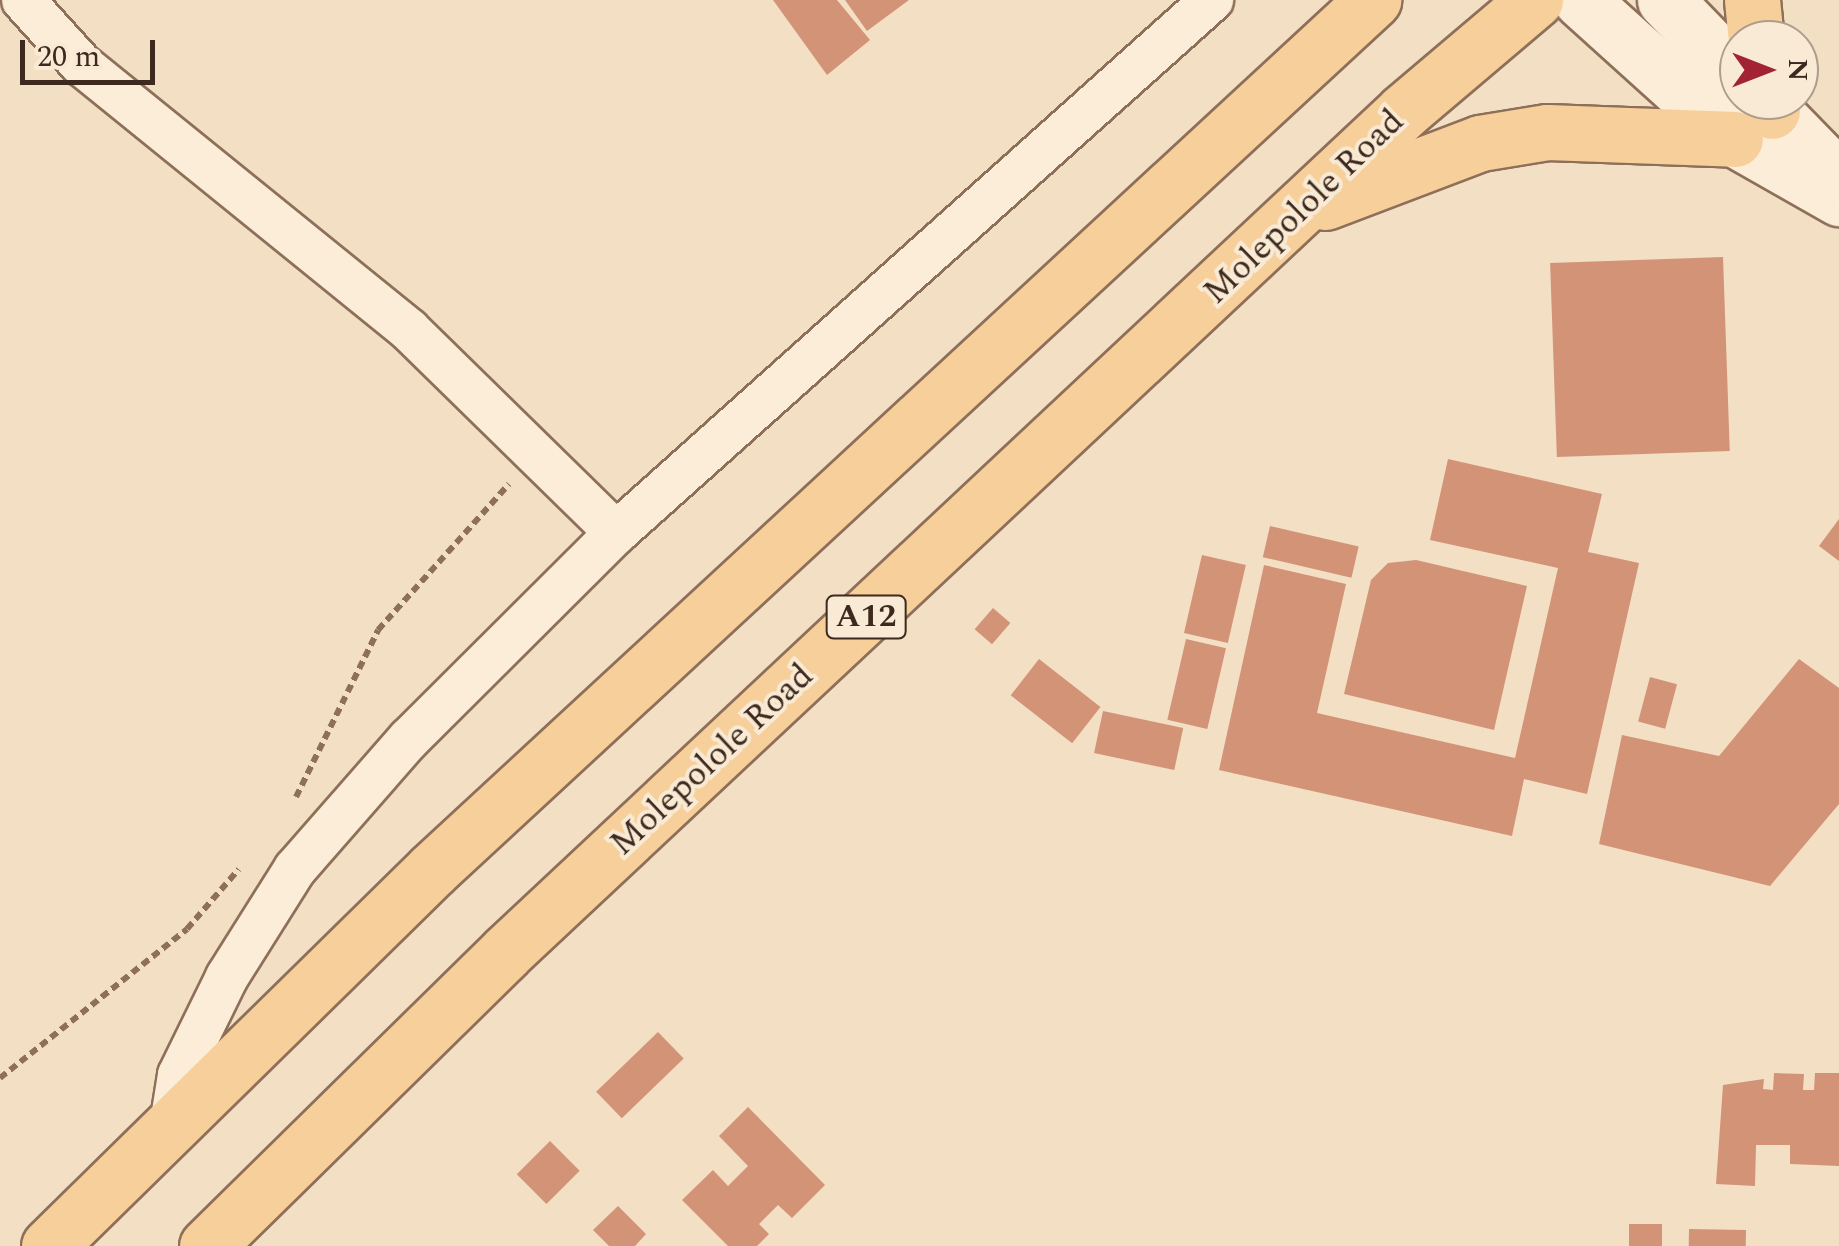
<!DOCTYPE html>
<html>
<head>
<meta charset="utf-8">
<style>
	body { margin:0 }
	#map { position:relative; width:1839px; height:1246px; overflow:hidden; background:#f2dfc4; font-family:Spectral,serif }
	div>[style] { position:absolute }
	.building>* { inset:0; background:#d39377; transform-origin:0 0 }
	.path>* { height:6px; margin-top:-3px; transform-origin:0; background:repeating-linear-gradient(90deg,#8e6f59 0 8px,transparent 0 13px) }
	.roads { filter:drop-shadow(2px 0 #8e6f59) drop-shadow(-2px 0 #8e6f59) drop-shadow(0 2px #8e6f59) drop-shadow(0 -2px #8e6f59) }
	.minor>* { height:42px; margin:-21px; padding:0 21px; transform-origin:21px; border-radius:21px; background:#fbedd8 }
	.secondary>* { height:55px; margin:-27.5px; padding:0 27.5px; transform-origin:27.5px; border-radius:27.5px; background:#fbedd8 }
	.primary>* { height:55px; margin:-27.5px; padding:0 27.5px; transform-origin:27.5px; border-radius:27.5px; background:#f7cf9a }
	span { translate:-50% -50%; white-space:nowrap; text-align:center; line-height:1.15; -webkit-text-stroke:8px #f8ead4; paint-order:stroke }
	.shield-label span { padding:2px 8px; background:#f8ead4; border:2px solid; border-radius:8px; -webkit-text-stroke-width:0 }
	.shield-label { font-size:32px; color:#3d291e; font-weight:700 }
	.street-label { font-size:35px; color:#3d291e }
	.north { position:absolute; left:1719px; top:20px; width:100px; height:100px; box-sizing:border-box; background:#f8ead4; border:2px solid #ad9d8b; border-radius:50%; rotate:90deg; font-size:28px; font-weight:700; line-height:40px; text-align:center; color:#3d291e }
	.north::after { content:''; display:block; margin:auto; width:35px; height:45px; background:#a22333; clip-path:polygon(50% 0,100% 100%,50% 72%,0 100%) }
	.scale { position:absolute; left:20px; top:40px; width:135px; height:45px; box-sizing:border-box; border:5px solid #3d291e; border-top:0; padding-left:12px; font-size:30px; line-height:35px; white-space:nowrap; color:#3d291e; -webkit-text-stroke:8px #f8ead4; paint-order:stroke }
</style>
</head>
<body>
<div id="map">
	<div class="building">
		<i style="clip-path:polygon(773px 0,837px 0,870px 40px,827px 75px)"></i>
		<i style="clip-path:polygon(845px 0,909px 0,867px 31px)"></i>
		<i style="left:1723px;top:257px;width:194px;height:173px;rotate:88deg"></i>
		<i style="clip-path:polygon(1448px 459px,1602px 494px,1588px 552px,1639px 563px,1587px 794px,1524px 779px,1512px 836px,1219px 770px,1264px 565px,1346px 584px,1317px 713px,1515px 758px,1558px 568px,1430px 540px)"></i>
		<i style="clip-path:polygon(1839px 519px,1839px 561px,1819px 546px)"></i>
		<i style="left:1270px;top:526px;width:91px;height:32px;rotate:13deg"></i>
		<i style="left:1202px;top:555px;width:45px;height:80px;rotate:13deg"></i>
		<i style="clip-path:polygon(1416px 560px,1527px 586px,1494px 730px,1344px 694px,1371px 580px,1388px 563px)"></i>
		<i style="left:993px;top:608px;width:23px;height:28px;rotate:41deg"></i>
		<i style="left:1186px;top:639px;width:41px;height:83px;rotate:13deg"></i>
		<i style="left:1039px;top:659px;width:78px;height:46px;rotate:38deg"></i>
		<i style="clip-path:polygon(1799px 659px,1839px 688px,1839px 804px,1770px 886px,1599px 844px,1622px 735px,1719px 756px)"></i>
		<i style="left:1650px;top:677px;width:28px;height:46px;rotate:15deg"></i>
		<i style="left:1103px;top:711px;width:82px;height:43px;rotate:12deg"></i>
		<i style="left:658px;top:1032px;width:37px;height:86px;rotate:46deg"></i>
		<i style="clip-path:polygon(1774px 1073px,1804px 1074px,1803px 1090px,1814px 1090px,1815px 1073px,1839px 1073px,1839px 1166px,1790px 1164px,1790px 1145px,1756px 1145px,1755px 1186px,1716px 1184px,1723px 1085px,1764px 1079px,1763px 1089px,1773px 1090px)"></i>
		<i style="clip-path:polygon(748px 1107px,825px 1185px,792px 1218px,778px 1205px,759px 1224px,769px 1234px,757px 1246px,728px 1246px,682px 1200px,713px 1170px,728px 1186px,748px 1166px,719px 1136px)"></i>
		<i style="left:550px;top:1141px;width:42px;height:47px;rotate:45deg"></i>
		<i style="clip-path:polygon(618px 1206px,646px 1234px,635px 1246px,609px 1246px,593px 1230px)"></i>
		<i style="left:1629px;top:1224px;width:33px;height:22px"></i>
		<i style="left:1689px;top:1229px;width:57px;height:17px;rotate:1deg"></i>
	</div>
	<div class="path">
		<i style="left:296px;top:797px;width:186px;rotate:-63.8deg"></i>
		<i style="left:378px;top:630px;width:196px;rotate:-48.1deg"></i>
		<i style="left:0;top:1078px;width:239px;rotate:-38.5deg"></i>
		<i style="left:187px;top:929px;width:79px;rotate:-49.1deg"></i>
	</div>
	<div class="roads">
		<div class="minor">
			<i style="left:23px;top:0;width:88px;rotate:47.8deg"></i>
			<i style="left:82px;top:65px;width:421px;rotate:39deg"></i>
			<i style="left:409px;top:330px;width:290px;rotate:44.4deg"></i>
			<i style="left:171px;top:1125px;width:51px;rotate:-80.9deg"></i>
			<i style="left:179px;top:1075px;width:109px;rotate:-63.9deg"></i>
			<i style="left:227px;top:977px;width:128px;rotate:-57.8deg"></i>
			<i style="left:295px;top:869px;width:173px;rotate:-48.8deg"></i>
			<i style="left:409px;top:739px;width:292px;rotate:-44.9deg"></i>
			<i style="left:616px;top:533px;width:800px;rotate:-41.81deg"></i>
		</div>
		<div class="secondary">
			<i style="left:1581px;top:0;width:207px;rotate:42.1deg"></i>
			<i style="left:1735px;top:139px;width:120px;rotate:29.6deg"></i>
			<i style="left:1665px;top:0;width:106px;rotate:45.8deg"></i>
			<i style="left:1762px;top:100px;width:110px;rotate:45.7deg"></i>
		</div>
		<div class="primary">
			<i style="left:1752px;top:0;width:40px;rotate:84.3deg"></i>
			<i style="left:1770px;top:100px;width:11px;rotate:80deg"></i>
			<i style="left:1325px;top:202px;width:166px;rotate:-20.8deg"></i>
			<i style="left:1480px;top:143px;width:68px;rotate:-9.3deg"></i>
			<i style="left:1547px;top:132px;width:188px;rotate:2.1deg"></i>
			<i style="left:49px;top:1246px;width:537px;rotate:-44.47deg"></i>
			<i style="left:432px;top:870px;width:1282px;rotate:-42.75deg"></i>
			<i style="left:207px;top:1246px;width:419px;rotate:-44.5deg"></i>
			<i style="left:506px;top:952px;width:1230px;rotate:-43.12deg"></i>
			<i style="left:1404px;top:111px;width:172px;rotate:-40.3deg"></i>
		</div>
	</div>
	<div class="shield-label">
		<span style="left:866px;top:617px">A12</span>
	</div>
	<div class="street-label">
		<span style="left:1304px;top:207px;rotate:-44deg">Molepolole Road</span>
		<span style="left:712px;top:760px;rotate:-43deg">Molepolole Road</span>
	</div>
	<div class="north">N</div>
	<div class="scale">20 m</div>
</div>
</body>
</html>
